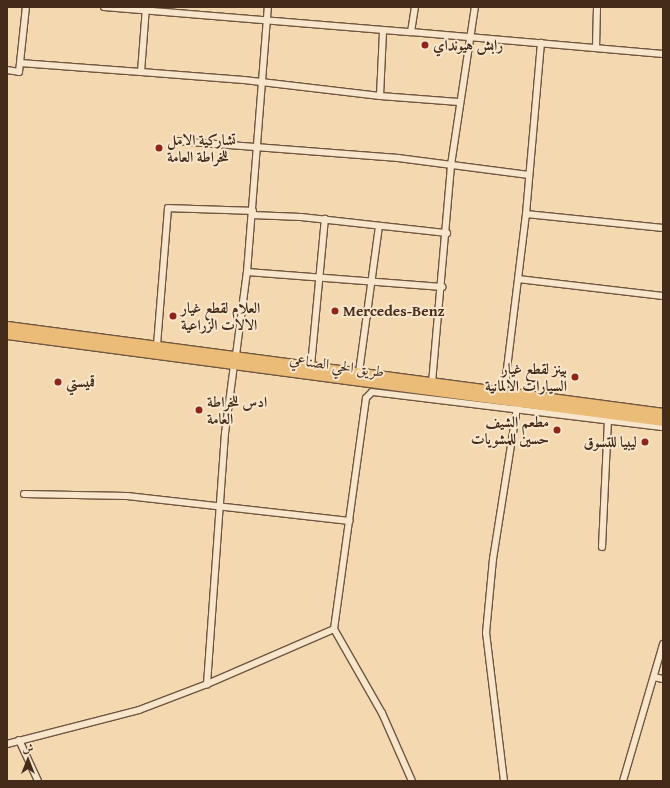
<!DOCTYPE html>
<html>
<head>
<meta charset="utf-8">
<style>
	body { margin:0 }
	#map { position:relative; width:670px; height:788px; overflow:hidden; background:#f4d9b0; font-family:"Gentium Book Plus",Amiri,serif }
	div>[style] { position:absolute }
	.roads { filter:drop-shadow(1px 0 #705640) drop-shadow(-1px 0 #705640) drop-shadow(0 1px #705640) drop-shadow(0 -1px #705640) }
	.minor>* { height:6px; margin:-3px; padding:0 3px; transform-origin:3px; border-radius:3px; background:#f8e6cc }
	.highway>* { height:9px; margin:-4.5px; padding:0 4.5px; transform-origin:4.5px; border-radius:4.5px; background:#eabc78 }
	.dots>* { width:11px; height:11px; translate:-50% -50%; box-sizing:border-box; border:2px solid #f8e6cc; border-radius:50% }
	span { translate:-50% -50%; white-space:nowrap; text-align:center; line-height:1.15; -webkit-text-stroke:4px #f8e6cc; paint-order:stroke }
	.poi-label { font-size:15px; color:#442b1a; font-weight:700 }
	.left { translate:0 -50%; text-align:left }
	.right { translate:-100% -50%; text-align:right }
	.street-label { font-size:15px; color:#442b1a }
	.frame { position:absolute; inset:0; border:8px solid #442b1a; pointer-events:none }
	.north { position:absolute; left:8px; top:740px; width:40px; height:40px; -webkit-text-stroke:3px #f8e6cc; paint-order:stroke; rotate:0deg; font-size:11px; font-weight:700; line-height:16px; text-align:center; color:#442b1a }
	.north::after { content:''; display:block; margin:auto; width:14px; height:18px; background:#442b1a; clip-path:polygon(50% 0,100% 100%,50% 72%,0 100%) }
</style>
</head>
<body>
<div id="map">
	<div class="roads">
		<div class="minor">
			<i style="left:104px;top:7px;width:308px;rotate:4.7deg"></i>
			<i style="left:411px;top:32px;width:25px;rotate:-81deg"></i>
			<i style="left:146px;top:7px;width:65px;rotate:94.4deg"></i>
			<i style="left:141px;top:72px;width:103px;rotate:4.4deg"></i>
			<i style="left:244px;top:80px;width:137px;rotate:6.7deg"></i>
			<i style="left:383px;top:32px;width:64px;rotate:92.7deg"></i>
			<i style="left:380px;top:96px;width:79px;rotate:4.3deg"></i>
			<i style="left:411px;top:32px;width:253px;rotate:5deg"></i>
			<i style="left:596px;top:48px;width:41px;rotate:-88.6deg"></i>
			<i style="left:20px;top:63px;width:121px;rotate:4.3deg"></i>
			<i style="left:7px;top:70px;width:12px;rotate:9deg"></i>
			<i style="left:19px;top:72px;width:65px;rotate:-83.9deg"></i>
			<i style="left:177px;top:141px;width:222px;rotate:4.4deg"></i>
			<i style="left:398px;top:158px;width:132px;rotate:7.4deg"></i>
			<i style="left:526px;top:214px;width:138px;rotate:5.8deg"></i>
			<i style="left:252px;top:215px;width:49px;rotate:2.3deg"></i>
			<i style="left:301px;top:217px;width:147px;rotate:6.3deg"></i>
			<i style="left:247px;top:272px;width:196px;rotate:4.4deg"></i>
			<i style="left:518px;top:279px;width:146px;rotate:6.7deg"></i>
			<i style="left:157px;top:345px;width:137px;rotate:-85.4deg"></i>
			<i style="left:168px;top:208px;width:85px;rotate:2deg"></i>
			<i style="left:236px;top:355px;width:84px;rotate:-82.5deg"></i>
			<i style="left:247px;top:272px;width:266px;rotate:-85.5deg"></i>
			<i style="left:234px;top:365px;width:69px;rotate:97.5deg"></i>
			<i style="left:225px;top:433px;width:252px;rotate:94.1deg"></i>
			<i style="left:207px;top:684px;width:138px;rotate:-23.4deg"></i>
			<i style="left:334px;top:629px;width:233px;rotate:-82.1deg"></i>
			<i style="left:366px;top:398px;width:8px;rotate:-45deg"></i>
			<i style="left:372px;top:392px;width:293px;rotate:6.9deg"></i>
			<i style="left:311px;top:366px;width:148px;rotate:-84.6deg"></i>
			<i style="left:359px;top:372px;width:147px;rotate:-82.2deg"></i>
			<i style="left:432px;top:383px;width:219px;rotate:-85deg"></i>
			<i style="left:451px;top:165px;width:160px;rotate:-81.4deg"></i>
			<i style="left:504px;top:393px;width:180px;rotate:-83deg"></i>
			<i style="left:526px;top:214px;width:172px;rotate:-85deg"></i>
			<i style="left:24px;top:494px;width:103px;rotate:1.1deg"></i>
			<i style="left:127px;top:496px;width:224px;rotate:6.4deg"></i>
			<i style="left:602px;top:547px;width:127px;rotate:-87.3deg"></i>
			<i style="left:334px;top:629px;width:97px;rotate:60.3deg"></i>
			<i style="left:382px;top:713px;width:74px;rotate:66.2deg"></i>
			<i style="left:654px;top:677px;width:9px;rotate:13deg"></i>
			<i style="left:19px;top:740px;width:45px;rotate:65.1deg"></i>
			<i style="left:7px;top:744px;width:136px;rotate:-14.4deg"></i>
			<i style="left:139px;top:710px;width:73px;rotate:-20.9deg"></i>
			<i style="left:504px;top:781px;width:149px;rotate:-96.9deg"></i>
			<i style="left:486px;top:633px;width:74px;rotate:-84.6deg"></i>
			<i style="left:493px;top:559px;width:153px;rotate:-81deg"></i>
			<i style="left:623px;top:781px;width:143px;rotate:-73.7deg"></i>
		</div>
		<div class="highway">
			<i style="left:7px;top:326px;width:662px;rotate:7.55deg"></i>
			<i style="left:7px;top:334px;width:662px;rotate:7.55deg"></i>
		</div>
	</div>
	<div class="dots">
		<i style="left:425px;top:45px;background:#8f2418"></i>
		<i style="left:159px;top:148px;background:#8f2418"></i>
		<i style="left:335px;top:311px;background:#8f2418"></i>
		<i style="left:173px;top:316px;background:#8f2418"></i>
		<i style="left:575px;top:377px;background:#8f2418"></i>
		<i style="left:58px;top:382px;background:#8f2418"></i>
		<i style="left:199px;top:410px;background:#8f2418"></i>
		<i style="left:557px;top:430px;background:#8f2418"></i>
		<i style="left:645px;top:442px;background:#8f2418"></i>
	</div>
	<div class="poi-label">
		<span class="left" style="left:433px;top:45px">رابش هيونداي</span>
		<span class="left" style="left:167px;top:148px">تشاركية الامل<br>للخراطة العامة</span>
		<span class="left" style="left:181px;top:316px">العلام لقطع غيار<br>الالات الزراعية</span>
		<span class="left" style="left:343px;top:311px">Mercedes-Benz</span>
		<span class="right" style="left:567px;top:377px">بينز لقطع غيار<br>السيارات الالمانية</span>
		<span class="left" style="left:66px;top:382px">قميستي</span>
		<span class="left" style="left:207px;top:410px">ادس للخراطة<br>العامة</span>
		<span class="right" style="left:549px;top:430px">مطعم الشيف<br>حسين للمشويات</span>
		<span class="right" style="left:637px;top:442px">ليبيا للتسوق</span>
	</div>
	<div class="street-label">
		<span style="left:337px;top:365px;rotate:8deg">طريق الحي الصناعي</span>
	</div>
	<div class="frame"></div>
	<div class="north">ش</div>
</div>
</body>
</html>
